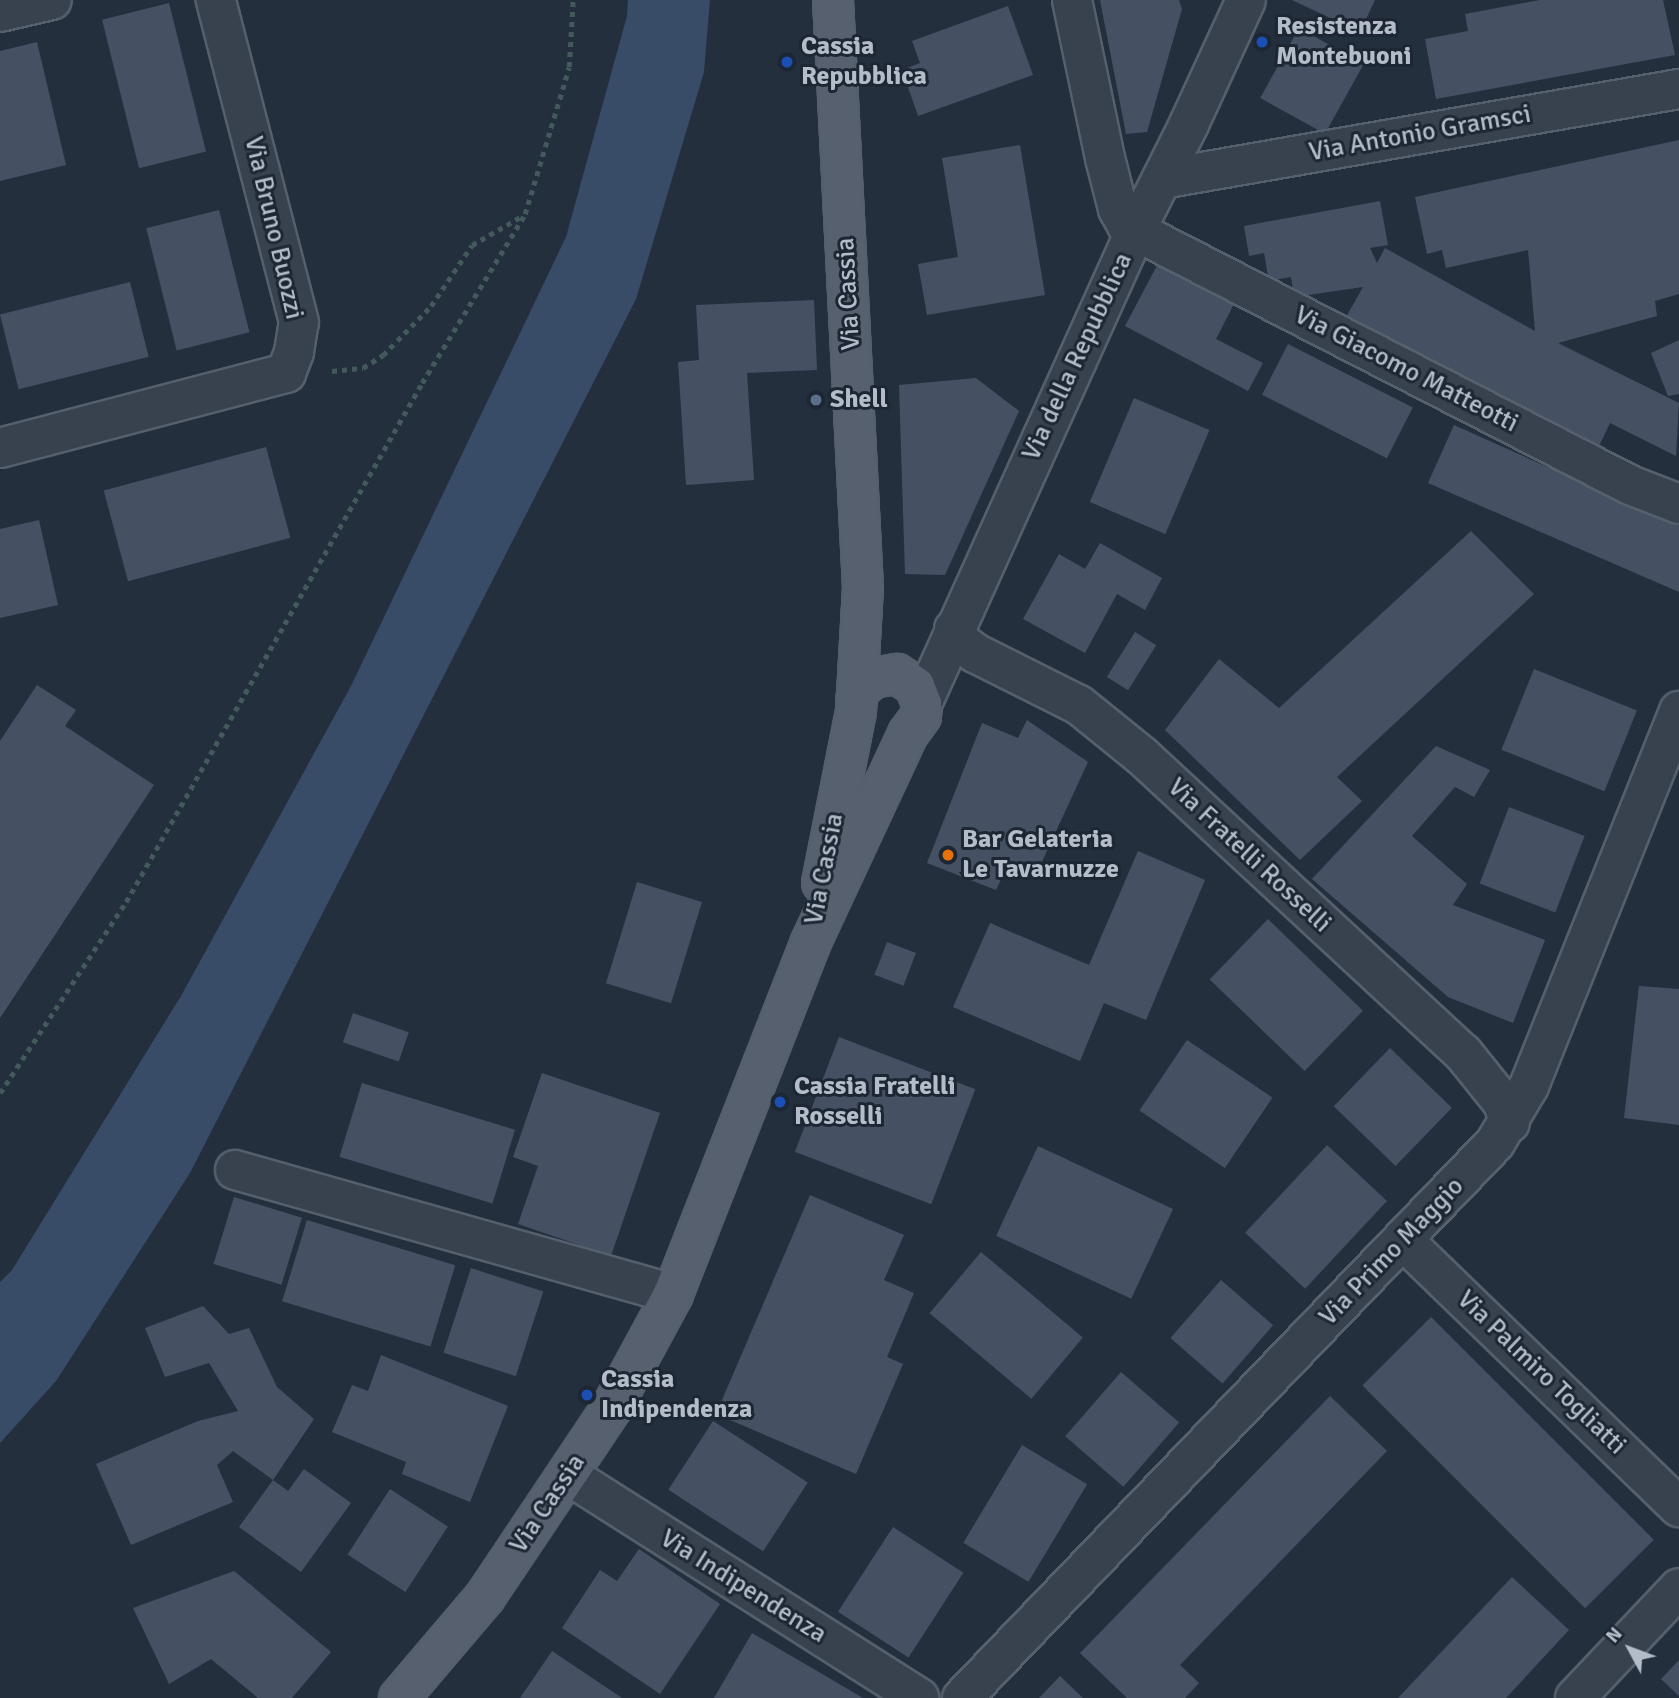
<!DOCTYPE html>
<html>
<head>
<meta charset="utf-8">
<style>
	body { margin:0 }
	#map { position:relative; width:1679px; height:1698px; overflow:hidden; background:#242f3e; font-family:Signika,sans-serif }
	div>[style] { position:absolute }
	.water>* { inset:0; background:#394c67 }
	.building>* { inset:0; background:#455162; transform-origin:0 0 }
	.path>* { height:4.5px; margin-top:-2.25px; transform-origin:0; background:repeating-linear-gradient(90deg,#44595c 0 5px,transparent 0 10px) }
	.roads { filter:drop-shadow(2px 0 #565f6c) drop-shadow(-2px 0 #565f6c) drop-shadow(0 2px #565f6c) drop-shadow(0 -2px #565f6c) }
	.minor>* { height:38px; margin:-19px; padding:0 19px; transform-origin:19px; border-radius:19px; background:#38414e }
	.major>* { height:38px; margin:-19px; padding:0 19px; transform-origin:19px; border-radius:19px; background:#56606e }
	.dots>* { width:19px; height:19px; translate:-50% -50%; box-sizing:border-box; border:4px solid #1d2633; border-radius:50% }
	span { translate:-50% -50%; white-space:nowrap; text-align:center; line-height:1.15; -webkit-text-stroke:6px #1d2633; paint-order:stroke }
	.poi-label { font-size:26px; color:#b4bcc9; font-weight:700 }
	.left { translate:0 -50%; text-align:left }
	.street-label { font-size:26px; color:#b4bcc9 }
	.north { position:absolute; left:1595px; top:1614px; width:70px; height:70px; -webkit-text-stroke:5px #1d2633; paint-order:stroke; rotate:311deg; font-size:19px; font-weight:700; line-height:28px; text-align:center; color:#b4bcc9 }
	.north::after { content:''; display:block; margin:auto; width:24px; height:32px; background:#b4bcc9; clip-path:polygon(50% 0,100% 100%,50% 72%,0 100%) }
</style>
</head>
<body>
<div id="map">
	<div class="water">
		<i style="clip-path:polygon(628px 0,710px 0,704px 72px,636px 299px,190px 1173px,56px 1381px,0 1443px,0 1282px,12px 1270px,181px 996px,351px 686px,566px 237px,627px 16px)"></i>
	</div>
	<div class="building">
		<i style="clip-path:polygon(1100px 0,1179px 0,1182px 9px,1147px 132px,1126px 134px)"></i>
		<i style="clip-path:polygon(1292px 0,1375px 0,1360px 32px)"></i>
		<i style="clip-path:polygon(1540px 0,1663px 0,1675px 55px,1436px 99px,1425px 39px,1468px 31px,1465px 14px)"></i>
		<i style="left:169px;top:3px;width:153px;height:69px;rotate:76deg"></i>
		<i style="clip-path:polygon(1008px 6px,1033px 75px,918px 116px,902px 70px,920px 63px,912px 41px)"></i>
		<i style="left:1299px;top:28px;width:74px;height:80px;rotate:29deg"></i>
		<i style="clip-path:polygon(37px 42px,66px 165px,0 181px,0 51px)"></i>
		<i style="clip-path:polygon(1679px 140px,1679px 294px,1655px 301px,1657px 316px,1558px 343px,1679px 403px,1676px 456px,1610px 423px,1599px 446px,1346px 317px,1363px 287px,1294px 297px,1291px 277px,1269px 281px,1264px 253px,1249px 256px,1244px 226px,1380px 201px,1388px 245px,1370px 248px,1377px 263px,1385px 248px,1535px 331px,1528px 250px,1446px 268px,1442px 250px,1427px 254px,1415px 197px)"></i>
		<i style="clip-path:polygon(1020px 145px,1045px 295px,927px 315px,918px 264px,958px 257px,942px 158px)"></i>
		<i style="left:219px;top:210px;width:126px;height:75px;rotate:76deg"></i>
		<i style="clip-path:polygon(1160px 260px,1236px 300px,1216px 339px,1263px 363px,1248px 391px,1125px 326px)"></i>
		<i style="left:130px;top:282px;width:77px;height:134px;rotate:76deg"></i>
		<i style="clip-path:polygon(814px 300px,817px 370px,747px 373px,754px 480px,686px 485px,678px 362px,699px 360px,696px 305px)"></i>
		<i style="clip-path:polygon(1679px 340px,1679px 394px,1668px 396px,1651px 353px)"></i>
		<i style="left:1288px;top:344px;width:140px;height:57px;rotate:27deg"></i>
		<i style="clip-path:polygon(976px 378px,1019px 411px,945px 575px,905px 574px,899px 385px)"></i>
		<i style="left:1134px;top:398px;width:82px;height:113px;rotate:23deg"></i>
		<i style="clip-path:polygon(1454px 425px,1679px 526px,1679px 592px,1428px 483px)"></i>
		<i style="left:266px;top:447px;width:94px;height:168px;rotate:75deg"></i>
		<i style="clip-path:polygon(39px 520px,58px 605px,0 618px,0 529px)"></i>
		<i style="clip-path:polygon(1471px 531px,1534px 594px,1337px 777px,1362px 801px,1300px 860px,1165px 730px,1219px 659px,1279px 708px)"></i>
		<i style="clip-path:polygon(1100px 543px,1162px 578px,1145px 610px,1117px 594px,1085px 653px,1023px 619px,1059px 554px,1085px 569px)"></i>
		<i style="left:1135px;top:632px;width:25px;height:53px;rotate:32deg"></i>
		<i style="left:1534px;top:669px;width:111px;height:87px;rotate:22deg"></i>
		<i style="clip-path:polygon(37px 685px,76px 710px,65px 726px,154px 785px,0 1018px,0 741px)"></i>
		<i style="clip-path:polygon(1027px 720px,1088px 762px,1039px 868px,1009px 862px,996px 890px,927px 863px,982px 723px,1018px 738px)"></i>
		<i style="clip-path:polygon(1436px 746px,1490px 770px,1474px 797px,1455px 787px,1412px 836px,1467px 884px,1453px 905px,1545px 940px,1513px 1023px,1448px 997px,1312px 879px)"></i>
		<i style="left:1509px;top:807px;width:81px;height:82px;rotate:21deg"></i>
		<i style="clip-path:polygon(1138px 851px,1205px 880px,1146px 1020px,1104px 1003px,1080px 1061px,953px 1007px,990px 923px,1089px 965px)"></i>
		<i style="left:637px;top:882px;width:68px;height:106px;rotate:17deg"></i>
		<i style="left:1268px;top:919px;width:132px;height:84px;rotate:44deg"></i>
		<i style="left:887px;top:942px;width:31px;height:35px;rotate:21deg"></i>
		<i style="clip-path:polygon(1639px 986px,1679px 989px,1679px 1125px,1624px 1118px)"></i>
		<i style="left:353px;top:1013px;width:59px;height:31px;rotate:19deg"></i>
		<i style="left:839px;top:1037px;width:146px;height:123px;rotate:21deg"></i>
		<i style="left:1187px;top:1040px;width:103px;height:85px;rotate:34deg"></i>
		<i style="left:1390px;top:1048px;width:86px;height:81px;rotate:44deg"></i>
		<i style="clip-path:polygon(542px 1073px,660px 1113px,611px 1256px,518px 1224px,538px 1166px,513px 1157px)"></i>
		<i style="left:362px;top:1083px;width:160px;height:77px;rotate:17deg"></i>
		<i style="left:1327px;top:1145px;width:82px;height:120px;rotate:43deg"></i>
		<i style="left:1038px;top:1146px;width:149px;height:99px;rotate:25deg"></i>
		<i style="clip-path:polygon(810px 1195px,904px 1235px,884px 1280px,914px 1293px,887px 1357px,903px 1364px,856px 1474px,716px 1414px)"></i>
		<i style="left:234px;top:1197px;width:71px;height:70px;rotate:17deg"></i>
		<i style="left:307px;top:1220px;width:155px;height:85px;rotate:17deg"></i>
		<i style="left:981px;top:1252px;width:133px;height:80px;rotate:40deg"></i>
		<i style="left:471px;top:1268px;width:76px;height:89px;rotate:18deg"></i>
		<i style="left:1221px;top:1280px;width:69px;height:77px;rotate:41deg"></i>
		<i style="clip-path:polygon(203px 1306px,229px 1334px,249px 1328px,277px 1387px,314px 1419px,273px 1480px,233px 1451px,217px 1465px,233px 1502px,131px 1545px,96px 1464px,198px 1421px,238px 1411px,209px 1363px,165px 1377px,145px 1328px)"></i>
		<i style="left:1431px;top:1317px;width:315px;height:97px;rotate:45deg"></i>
		<i style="clip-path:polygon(381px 1355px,508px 1406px,470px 1502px,402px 1474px,406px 1462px,332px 1432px,352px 1385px,368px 1391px)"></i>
		<i style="left:1121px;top:1372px;width:77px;height:85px;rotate:41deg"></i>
		<i style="clip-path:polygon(1330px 1396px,1387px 1451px,1180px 1665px,1199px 1683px,1185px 1698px,1127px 1698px,1080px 1653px)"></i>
		<i style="left:713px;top:1421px;width:113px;height:82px;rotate:33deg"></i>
		<i style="left:1022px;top:1445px;width:76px;height:114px;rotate:31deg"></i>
		<i style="clip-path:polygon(304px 1469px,351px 1503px,301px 1572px,239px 1527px,273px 1480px,288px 1491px)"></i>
		<i style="left:390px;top:1489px;width:69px;height:78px;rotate:33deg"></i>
		<i style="left:893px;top:1527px;width:84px;height:101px;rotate:33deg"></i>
		<i style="clip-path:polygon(639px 1549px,720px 1604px,660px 1694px,562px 1628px,600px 1570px,617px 1581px)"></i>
		<i style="clip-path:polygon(234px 1571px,331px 1652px,292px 1698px,258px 1698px,211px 1659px,169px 1684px,133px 1608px)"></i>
		<i style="clip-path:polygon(1512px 1577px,1569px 1630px,1506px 1698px,1398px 1698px)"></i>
		<i style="clip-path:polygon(752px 1633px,863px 1698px,714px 1698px)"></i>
		<i style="clip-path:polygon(552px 1651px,622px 1698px,520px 1698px)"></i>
		<i style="clip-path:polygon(1679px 1660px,1679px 1696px,1661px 1679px)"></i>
		<i style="clip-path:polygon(1060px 1676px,1083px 1698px,1039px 1698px)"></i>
	</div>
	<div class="path">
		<i style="left:332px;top:371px;width:31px;rotate:-6deg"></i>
		<i style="left:363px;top:368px;width:24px;rotate:-33deg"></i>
		<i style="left:383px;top:355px;width:69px;rotate:-45.6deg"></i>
		<i style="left:431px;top:306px;width:73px;rotate:-56.1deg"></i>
		<i style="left:472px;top:245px;width:60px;rotate:-30deg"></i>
		<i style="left:0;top:1093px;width:229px;rotate:-56.6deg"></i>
		<i style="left:126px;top:902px;width:597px;rotate:-60.3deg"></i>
		<i style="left:422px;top:383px;width:198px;rotate:-58.6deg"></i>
		<i style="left:525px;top:214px;width:153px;rotate:-73.3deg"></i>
		<i style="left:569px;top:67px;width:67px;rotate:-86.6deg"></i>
	</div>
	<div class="roads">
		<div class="minor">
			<i style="left:1072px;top:0;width:161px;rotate:78.2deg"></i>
			<i style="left:1105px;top:158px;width:53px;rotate:75.7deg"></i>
			<i style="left:1118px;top:209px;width:21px;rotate:61deg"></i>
			<i style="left:1128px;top:227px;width:564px;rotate:27.2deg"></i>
			<i style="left:1630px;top:485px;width:53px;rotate:21.2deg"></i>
			<i style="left:0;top:12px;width:53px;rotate:-13deg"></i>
			<i style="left:1162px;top:179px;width:525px;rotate:-9.88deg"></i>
			<i style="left:0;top:448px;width:296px;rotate:-14.7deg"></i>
			<i style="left:286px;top:373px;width:22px;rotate:-69deg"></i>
			<i style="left:294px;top:352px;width:30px;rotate:-81deg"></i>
			<i style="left:299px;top:322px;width:333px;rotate:-104.5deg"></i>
			<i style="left:954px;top:629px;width:17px;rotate:59deg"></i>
			<i style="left:963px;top:644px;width:15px;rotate:37deg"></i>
			<i style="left:975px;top:653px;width:116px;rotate:26.6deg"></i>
			<i style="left:1079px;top:705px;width:81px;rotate:39deg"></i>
			<i style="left:1142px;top:756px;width:437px;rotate:42.8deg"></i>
			<i style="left:1463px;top:1053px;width:64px;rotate:51.3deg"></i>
			<i style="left:1503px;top:1103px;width:21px;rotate:71deg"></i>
			<i style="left:922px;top:704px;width:518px;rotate:-65.71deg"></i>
			<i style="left:1135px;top:232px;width:121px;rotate:-63.4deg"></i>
			<i style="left:1189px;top:124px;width:136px;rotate:-65.3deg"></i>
			<i style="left:235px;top:1170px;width:455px;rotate:15.8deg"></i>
			<i style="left:1403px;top:1240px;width:384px;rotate:44.1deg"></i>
			<i style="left:568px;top:1475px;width:416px;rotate:32.4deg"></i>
			<i style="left:962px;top:1698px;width:769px;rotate:-46.16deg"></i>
			<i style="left:1495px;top:1143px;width:66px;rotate:-59.2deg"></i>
			<i style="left:1529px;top:1086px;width:404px;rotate:-68.2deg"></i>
			<i style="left:1575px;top:1698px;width:151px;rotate:-46.6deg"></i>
		</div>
		<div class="major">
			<i style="left:822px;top:883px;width:174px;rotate:-78.8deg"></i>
			<i style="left:856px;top:712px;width:124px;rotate:-86.8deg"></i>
			<i style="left:863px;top:588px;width:589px;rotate:-92.92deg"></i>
			<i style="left:399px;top:1698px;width:133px;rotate:-49.6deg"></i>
			<i style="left:485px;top:1597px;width:229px;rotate:-56.2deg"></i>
			<i style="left:612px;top:1407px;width:128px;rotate:-61.6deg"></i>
			<i style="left:673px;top:1294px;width:376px;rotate:-68.6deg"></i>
			<i style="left:810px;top:944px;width:232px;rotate:-65deg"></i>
			<i style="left:908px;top:734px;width:22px;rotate:-54deg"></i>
			<i style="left:921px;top:716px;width:12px;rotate:-85deg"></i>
			<i style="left:922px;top:704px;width:19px;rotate:-111deg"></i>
			<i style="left:915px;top:686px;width:22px;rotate:-146deg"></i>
			<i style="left:897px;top:674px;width:24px;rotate:171deg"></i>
			<i style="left:873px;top:678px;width:16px;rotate:140deg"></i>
			<i style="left:861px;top:688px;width:12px;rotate:114deg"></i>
		</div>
	</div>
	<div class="dots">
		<i style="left:1262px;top:42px;background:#1a4fb4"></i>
		<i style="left:787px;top:62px;background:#1a4fb4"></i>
		<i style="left:816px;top:400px;background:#5c6f8a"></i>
		<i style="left:948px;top:855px;background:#e8710a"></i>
		<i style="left:780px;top:1102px;background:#1a4fb4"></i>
		<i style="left:587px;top:1395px;background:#1a4fb4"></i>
	</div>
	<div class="poi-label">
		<span class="left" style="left:1276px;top:42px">Resistenza<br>Montebuoni</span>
		<span class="left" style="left:801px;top:62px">Cassia<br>Repubblica</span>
		<span class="left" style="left:830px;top:400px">Shell</span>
		<span class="left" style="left:962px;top:855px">Bar Gelateria<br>Le Tavarnuzze</span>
		<span class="left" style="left:794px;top:1102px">Cassia Fratelli<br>Rosselli</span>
		<span class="left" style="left:601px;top:1395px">Cassia<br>Indipendenza</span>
	</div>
	<div class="street-label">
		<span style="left:1420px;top:134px;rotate:-10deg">Via Antonio Gramsci</span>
		<span style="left:273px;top:228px;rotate:77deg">Via Bruno Buozzi</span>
		<span style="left:849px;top:294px;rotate:-93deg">Via Cassia</span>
		<span style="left:1078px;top:357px;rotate:-65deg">Via della Repubblica</span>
		<span style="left:1406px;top:370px;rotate:27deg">Via Giacomo Matteotti</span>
		<span style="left:1249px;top:856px;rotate:43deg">Via Fratelli Rosselli</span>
		<span style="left:825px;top:869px;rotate:-79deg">Via Cassia</span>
		<span style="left:1392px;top:1252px;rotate:-46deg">Via Primo Maggio</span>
		<span style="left:1541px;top:1373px;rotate:44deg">Via Palmiro Togliatti</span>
		<span style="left:548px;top:1504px;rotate:-56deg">Via Cassia</span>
		<span style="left:743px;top:1587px;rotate:32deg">Via Indipendenza</span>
	</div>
	<div class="north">N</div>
</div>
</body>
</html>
